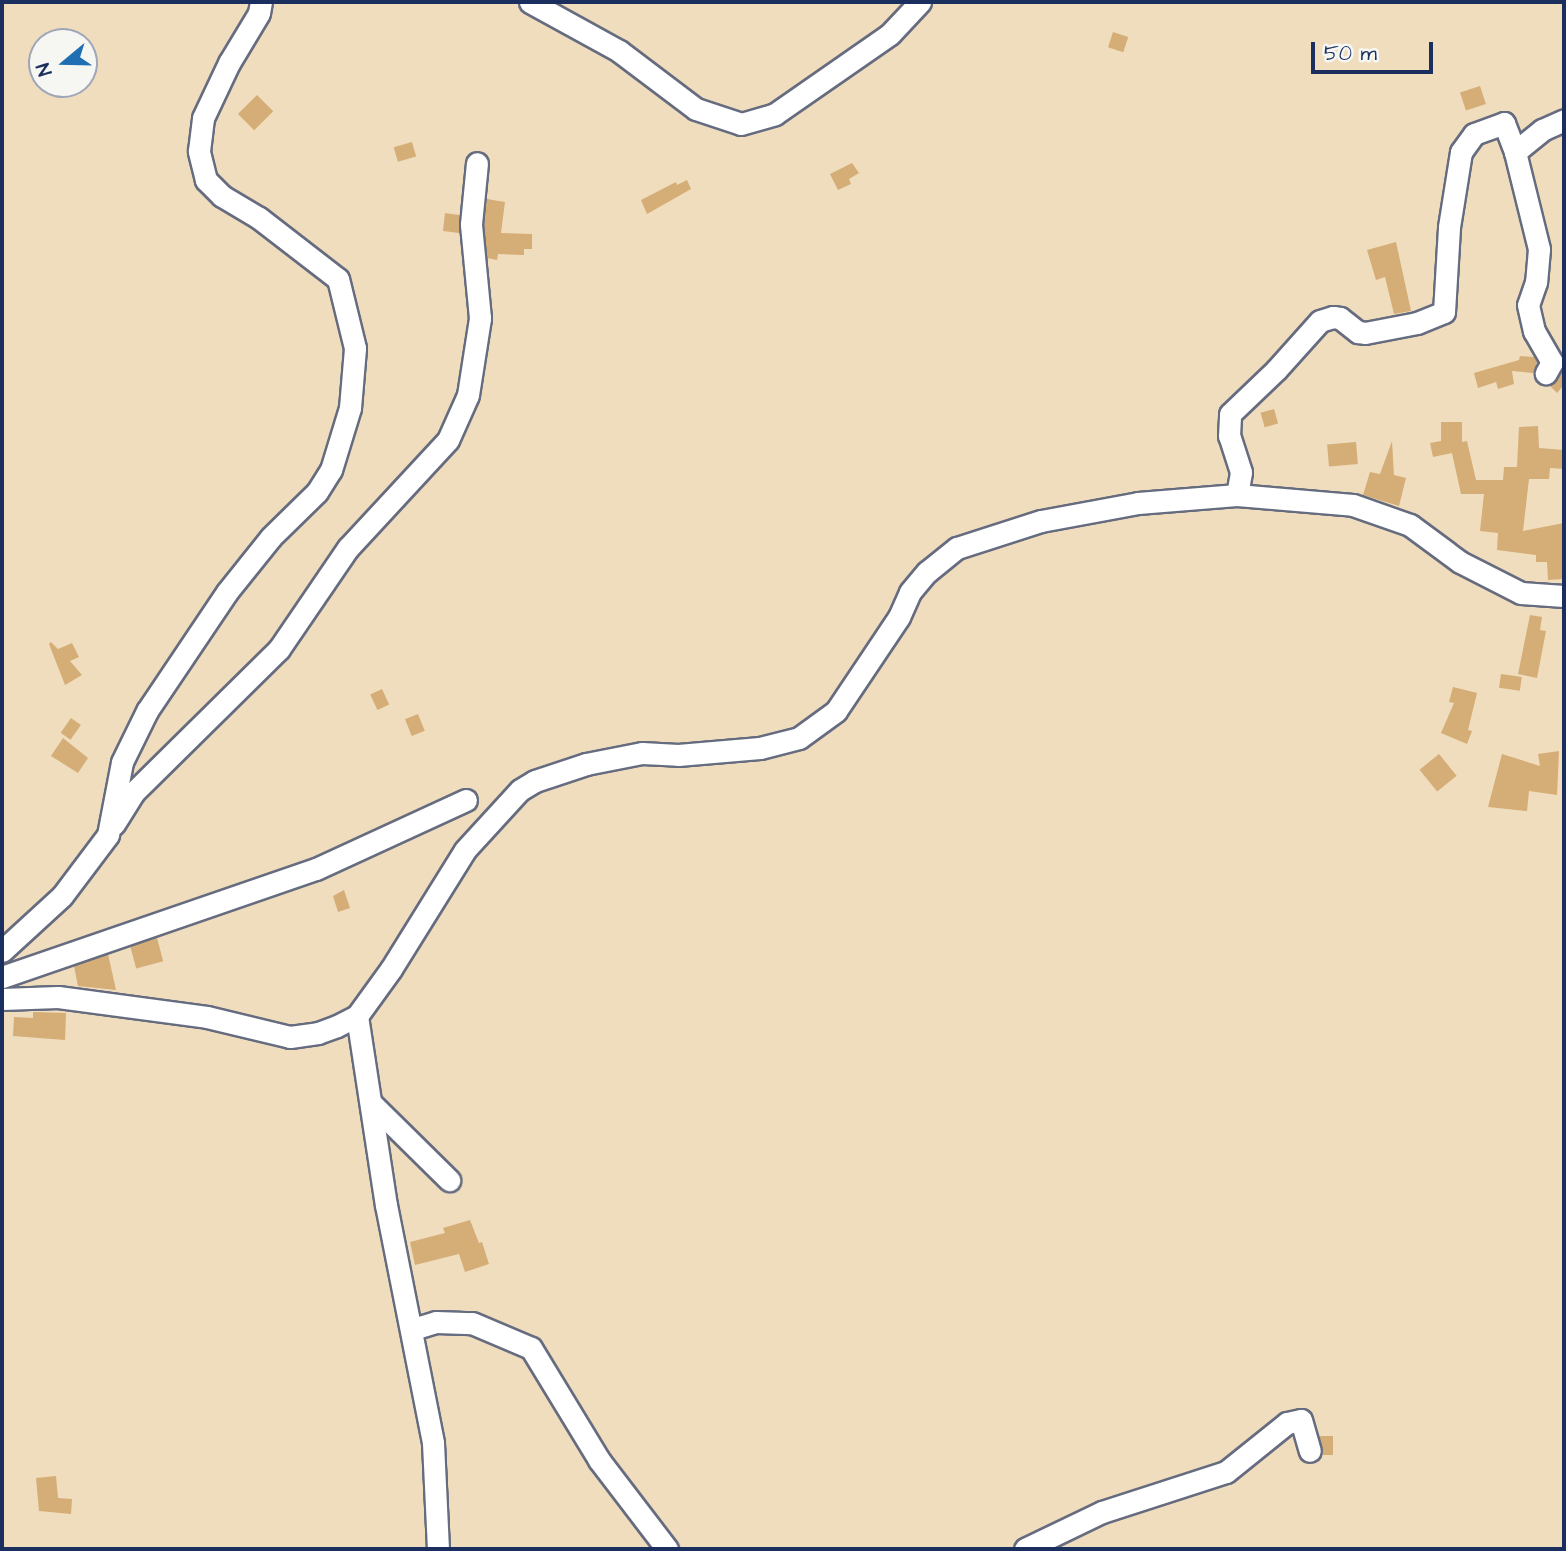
<!DOCTYPE html>
<html>
<head>
<meta charset="utf-8">
<style>
	body { margin:0 }
	#map { position:relative; width:1566px; height:1551px; overflow:hidden; background:#f0ddbd; font-family:"Architects Daughter",sans-serif }
	div>[style] { position:absolute }
	.building>* { inset:0; background:#d5ad76; transform-origin:0 0 }
	.roads { filter:drop-shadow(2px 0 #666c7f) drop-shadow(-2px 0 #666c7f) drop-shadow(0 2px #666c7f) drop-shadow(0 -2px #666c7f) }
	.minor>* { height:21px; margin:-10.5px; padding:0 10.5px; transform-origin:10.5px; border-radius:10.5px; background:#fff }
	span { translate:-50% -50%; white-space:nowrap; text-align:center; line-height:1.15; -webkit-text-stroke:5px #f6f6f2; paint-order:stroke }
	.frame { position:absolute; inset:0; border:4px solid #1b2f5e; pointer-events:none }
	.north { position:absolute; left:28px; top:28px; width:70px; height:70px; box-sizing:border-box; background:#f6f6f2; border:2px solid #9ea6b7; border-radius:50%; rotate:251deg; font-size:19px; font-weight:700; line-height:28px; text-align:center; color:#1b2f5e }
	.north::after { content:''; display:block; margin:auto; width:24px; height:32px; background:#1f6fb2; clip-path:polygon(50% 0,100% 100%,50% 72%,0 100%) }
	.scale { position:absolute; left:1311px; top:42px; width:122px; height:32px; box-sizing:border-box; border:4px solid #1b2f5e; border-top:0; padding-left:9px; font-size:21px; line-height:24px; white-space:nowrap; color:#1b2f5e; -webkit-text-stroke:5px #f6f6f2; paint-order:stroke }
</style>
</head>
<body>
<div id="map">
	<div class="building">
		<i style="left:1113px;top:32px;width:16px;height:16px;rotate:18deg"></i>
		<i style="left:1480px;top:86px;width:19px;height:21px;rotate:72deg"></i>
		<i style="left:257px;top:95px;width:23px;height:27px;rotate:45deg"></i>
		<i style="left:412px;top:142px;width:15px;height:19px;rotate:74deg"></i>
		<i style="clip-path:polygon(852px 163px,859px 173px,849px 179px,851px 184px,838px 190px,830px 174px)"></i>
		<i style="clip-path:polygon(687px 180px,691px 189px,647px 214px,641px 200px,676px 182px,677px 185px)"></i>
		<i style="clip-path:polygon(487px 199px,505px 202px,501px 233px,532px 234px,532px 249px,524px 249px,524px 255px,498px 254px,497px 260px,487px 258px,484px 224px)"></i>
		<i style="clip-path:polygon(445px 213px,459px 215px,459px 233px,443px 231px)"></i>
		<i style="clip-path:polygon(1396px 242px,1411px 311px,1394px 314px,1385px 277px,1376px 280px,1367px 250px)"></i>
		<i style="clip-path:polygon(1520px 356px,1534px 357px,1537px 362px,1533px 373px,1512px 371px,1514px 384px,1498px 389px,1496px 382px,1478px 388px,1474px 373px,1519px 360px)"></i>
		<i style="clip-path:polygon(1564px 366px,1564px 385px,1557px 393px,1549px 385px,1557px 380px)"></i>
		<i style="left:1274px;top:409px;width:15px;height:14px;rotate:74deg"></i>
		<i style="clip-path:polygon(1441px 422px,1462px 422px,1462px 442px,1467px 441px,1476px 480px,1503px 480px,1504px 467px,1517px 467px,1519px 427px,1538px 426px,1539px 448px,1564px 450px,1564px 469px,1550px 468px,1549px 479px,1529px 479px,1523px 531px,1564px 523px,1564px 579px,1548px 580px,1547px 562px,1536px 562px,1536px 555px,1497px 550px,1498px 533px,1480px 531px,1484px 494px,1461px 494px,1452px 453px,1433px 457px,1430px 443px,1441px 441px)"></i>
		<i style="clip-path:polygon(1392px 441px,1394px 475px,1406px 478px,1399px 506px,1363px 495px,1370px 472px,1380px 474px)"></i>
		<i style="left:1356px;top:442px;width:22px;height:29px;rotate:85deg"></i>
		<i style="clip-path:polygon(1530px 615px,1542px 617px,1540px 630px,1546px 631px,1537px 678px,1518px 674px)"></i>
		<i style="clip-path:polygon(51px 642px,58px 649px,72px 643px,79px 657px,70px 661px,82px 675px,65px 685px,49px 644px)"></i>
		<i style="left:1501px;top:674px;width:21px;height:14px;rotate:8deg"></i>
		<i style="clip-path:polygon(1453px 687px,1477px 693px,1468px 730px,1472px 731px,1467px 744px,1441px 733px,1454px 703px,1449px 702px)"></i>
		<i style="left:382px;top:689px;width:17px;height:13px;rotate:65deg"></i>
		<i style="left:418px;top:714px;width:18px;height:14px;rotate:68deg"></i>
		<i style="left:71px;top:718px;width:12px;height:18px;rotate:35deg"></i>
		<i style="clip-path:polygon(63px 738px,88px 758px,78px 773px,51px 756px)"></i>
		<i style="clip-path:polygon(1559px 751px,1557px 795px,1529px 791px,1527px 811px,1488px 807px,1502px 754px,1540px 766px,1538px 754px)"></i>
		<i style="left:1439px;top:754px;width:28px;height:25px;rotate:51deg"></i>
		<i style="clip-path:polygon(344px 890px,350px 908px,338px 912px,333px 896px)"></i>
		<i style="left:157px;top:938px;width:24px;height:28px;rotate:75deg"></i>
		<i style="clip-path:polygon(108px 954px,116px 990px,78px 986px,74px 966px)"></i>
		<i style="clip-path:polygon(33px 1012px,66px 1013px,65px 1040px,13px 1036px,14px 1017px,33px 1018px)"></i>
		<i style="clip-path:polygon(470px 1220px,479px 1243px,482px 1242px,489px 1264px,465px 1272px,459px 1254px,415px 1265px,410px 1242px,445px 1233px,443px 1228px)"></i>
		<i style="clip-path:polygon(1319px 1436px,1333px 1436px,1333px 1455px,1323px 1455px)"></i>
		<i style="clip-path:polygon(56px 1476px,58px 1498px,72px 1499px,71px 1514px,39px 1511px,36px 1478px)"></i>
	</div>
	<div class="roads">
		<div class="minor">
			<i style="left:530px;top:2px;width:102px;rotate:28.8deg"></i>
			<i style="left:619px;top:51px;width:96px;rotate:37deg"></i>
			<i style="left:696px;top:109px;width:47px;rotate:18.4deg"></i>
			<i style="left:741px;top:124px;width:35px;rotate:-16deg"></i>
			<i style="left:775px;top:114px;width:140px;rotate:-34.8deg"></i>
			<i style="left:890px;top:34px;width:44px;rotate:-46.8deg"></i>
			<i style="left:1515px;top:152px;width:35px;rotate:-39deg"></i>
			<i style="left:1542px;top:130px;width:24px;rotate:-24deg"></i>
			<i style="left:1237px;top:495px;width:23px;rotate:-80deg"></i>
			<i style="left:1241px;top:472px;width:38px;rotate:-108deg"></i>
			<i style="left:1229px;top:436px;width:22px;rotate:-87deg"></i>
			<i style="left:1230px;top:414px;width:64px;rotate:-43.7deg"></i>
			<i style="left:1276px;top:370px;width:66px;rotate:-48.1deg"></i>
			<i style="left:1320px;top:321px;width:14px;rotate:-17deg"></i>
			<i style="left:1333px;top:317px;width:7px;rotate:8deg"></i>
			<i style="left:1340px;top:318px;width:23px;rotate:38deg"></i>
			<i style="left:1358px;top:332px;width:7px;rotate:8deg"></i>
			<i style="left:1365px;top:333px;width:53px;rotate:-10.9deg"></i>
			<i style="left:1417px;top:323px;width:29px;rotate:-22deg"></i>
			<i style="left:1444px;top:312px;width:85px;rotate:-86.6deg"></i>
			<i style="left:1449px;top:227px;width:76px;rotate:-80.9deg"></i>
			<i style="left:1461px;top:152px;width:22px;rotate:-54deg"></i>
			<i style="left:1474px;top:134px;width:32px;rotate:-20deg"></i>
			<i style="left:1504px;top:123px;width:31px;rotate:69deg"></i>
			<i style="left:1515px;top:152px;width:100px;rotate:76.1deg"></i>
			<i style="left:1539px;top:249px;width:33px;rotate:95deg"></i>
			<i style="left:1536px;top:282px;width:24px;rotate:109deg"></i>
			<i style="left:1528px;top:305px;width:27px;rotate:77deg"></i>
			<i style="left:1534px;top:331px;width:36px;rotate:60deg"></i>
			<i style="left:1552px;top:362px;width:13px;rotate:119deg"></i>
			<i style="left:114px;top:824px;width:36px;rotate:-58deg"></i>
			<i style="left:133px;top:793px;width:205px;rotate:-44.6deg"></i>
			<i style="left:279px;top:649px;width:122px;rotate:-55.7deg"></i>
			<i style="left:348px;top:548px;width:147px;rotate:-47.2deg"></i>
			<i style="left:448px;top:440px;width:49px;rotate:-66deg"></i>
			<i style="left:468px;top:395px;width:78px;rotate:-81.1deg"></i>
			<i style="left:480px;top:318px;width:94px;rotate:-95.5deg"></i>
			<i style="left:471px;top:224px;width:61px;rotate:-84.4deg"></i>
			<i style="left:2px;top:951px;width:81px;rotate:-42.5deg"></i>
			<i style="left:62px;top:896px;width:76px;rotate:-53deg"></i>
			<i style="left:108px;top:835px;width:74px;rotate:-79.1deg"></i>
			<i style="left:122px;top:762px;width:57px;rotate:-63.9deg"></i>
			<i style="left:147px;top:711px;width:143px;rotate:-56.1deg"></i>
			<i style="left:227px;top:592px;width:70px;rotate:-51.3deg"></i>
			<i style="left:271px;top:537px;width:64px;rotate:-44.4deg"></i>
			<i style="left:317px;top:492px;width:26px;rotate:-58deg"></i>
			<i style="left:331px;top:470px;width:65px;rotate:-73deg"></i>
			<i style="left:350px;top:408px;width:60px;rotate:-85.2deg"></i>
			<i style="left:355px;top:348px;width:71px;rotate:-103.8deg"></i>
			<i style="left:338px;top:279px;width:100px;rotate:-142.3deg"></i>
			<i style="left:259px;top:218px;width:43px;rotate:-149.3deg"></i>
			<i style="left:222px;top:196px;width:23px;rotate:-135deg"></i>
			<i style="left:206px;top:180px;width:30px;rotate:-104deg"></i>
			<i style="left:199px;top:151px;width:33px;rotate:-83deg"></i>
			<i style="left:203px;top:118px;width:61px;rotate:-64.7deg"></i>
			<i style="left:229px;top:63px;width:58px;rotate:-59deg"></i>
			<i style="left:259px;top:13px;width:11px;rotate:-80deg"></i>
			<i style="left:2px;top:977px;width:332px;rotate:-19deg"></i>
			<i style="left:316px;top:869px;width:165px;rotate:-24.7deg"></i>
			<i style="left:2px;top:999px;width:56px;rotate:-2deg"></i>
			<i style="left:58px;top:997px;width:150px;rotate:7.6deg"></i>
			<i style="left:207px;top:1017px;width:85px;rotate:13.5deg"></i>
			<i style="left:290px;top:1037px;width:28px;rotate:-8deg"></i>
			<i style="left:318px;top:1033px;width:20px;rotate:-20deg"></i>
			<i style="left:337px;top:1026px;width:22px;rotate:-27deg"></i>
			<i style="left:357px;top:1016px;width:58px;rotate:-54.1deg"></i>
			<i style="left:391px;top:969px;width:140px;rotate:-58.1deg"></i>
			<i style="left:465px;top:850px;width:81px;rotate:-47.5deg"></i>
			<i style="left:520px;top:790px;width:17px;rotate:-31deg"></i>
			<i style="left:535px;top:781px;width:54px;rotate:-18.4deg"></i>
			<i style="left:586px;top:764px;width:57px;rotate:-11.1deg"></i>
			<i style="left:642px;top:753px;width:36px;rotate:3deg"></i>
			<i style="left:678px;top:755px;width:82px;rotate:-4.9deg"></i>
			<i style="left:760px;top:748px;width:40px;rotate:-14.4deg"></i>
			<i style="left:799px;top:738px;width:46px;rotate:-36.1deg"></i>
			<i style="left:836px;top:711px;width:113px;rotate:-56.2deg"></i>
			<i style="left:899px;top:617px;width:27px;rotate:-66deg"></i>
			<i style="left:910px;top:592px;width:26px;rotate:-50deg"></i>
			<i style="left:927px;top:572px;width:38px;rotate:-39deg"></i>
			<i style="left:957px;top:548px;width:88px;rotate:-17.8deg"></i>
			<i style="left:1041px;top:521px;width:99px;rotate:-10.5deg"></i>
			<i style="left:1138px;top:503px;width:99px;rotate:-4.6deg"></i>
			<i style="left:1237px;top:495px;width:116px;rotate:4.9deg"></i>
			<i style="left:1353px;top:505px;width:60px;rotate:19.3deg"></i>
			<i style="left:1410px;top:525px;width:62px;rotate:36.5deg"></i>
			<i style="left:1460px;top:562px;width:68px;rotate:26.9deg"></i>
			<i style="left:1521px;top:593px;width:43px;rotate:4deg"></i>
			<i style="left:357px;top:1016px;width:191px;rotate:81.3deg"></i>
			<i style="left:386px;top:1205px;width:243px;rotate:78.8deg"></i>
			<i style="left:433px;top:1443px;width:106px;rotate:87.3deg"></i>
			<i style="left:371px;top:1103px;width:110px;rotate:44.6deg"></i>
			<i style="left:413px;top:1329px;width:24px;rotate:-17deg"></i>
			<i style="left:436px;top:1322px;width:36px;rotate:2deg"></i>
			<i style="left:472px;top:1323px;width:64px;rotate:23deg"></i>
			<i style="left:531px;top:1348px;width:131px;rotate:58.7deg"></i>
			<i style="left:599px;top:1460px;width:112px;rotate:52.6deg"></i>
			<i style="left:1025px;top:1549px;width:85px;rotate:-25.7deg"></i>
			<i style="left:1102px;top:1512px;width:130px;rotate:-17.9deg"></i>
			<i style="left:1226px;top:1472px;width:78px;rotate:-38.8deg"></i>
			<i style="left:1287px;top:1423px;width:14px;rotate:-12deg"></i>
			<i style="left:1301px;top:1420px;width:32px;rotate:74deg"></i>
		</div>
	</div>
	<div class="frame"></div>
	<div class="north">N</div>
	<div class="scale">50 m</div>
</div>
</body>
</html>
